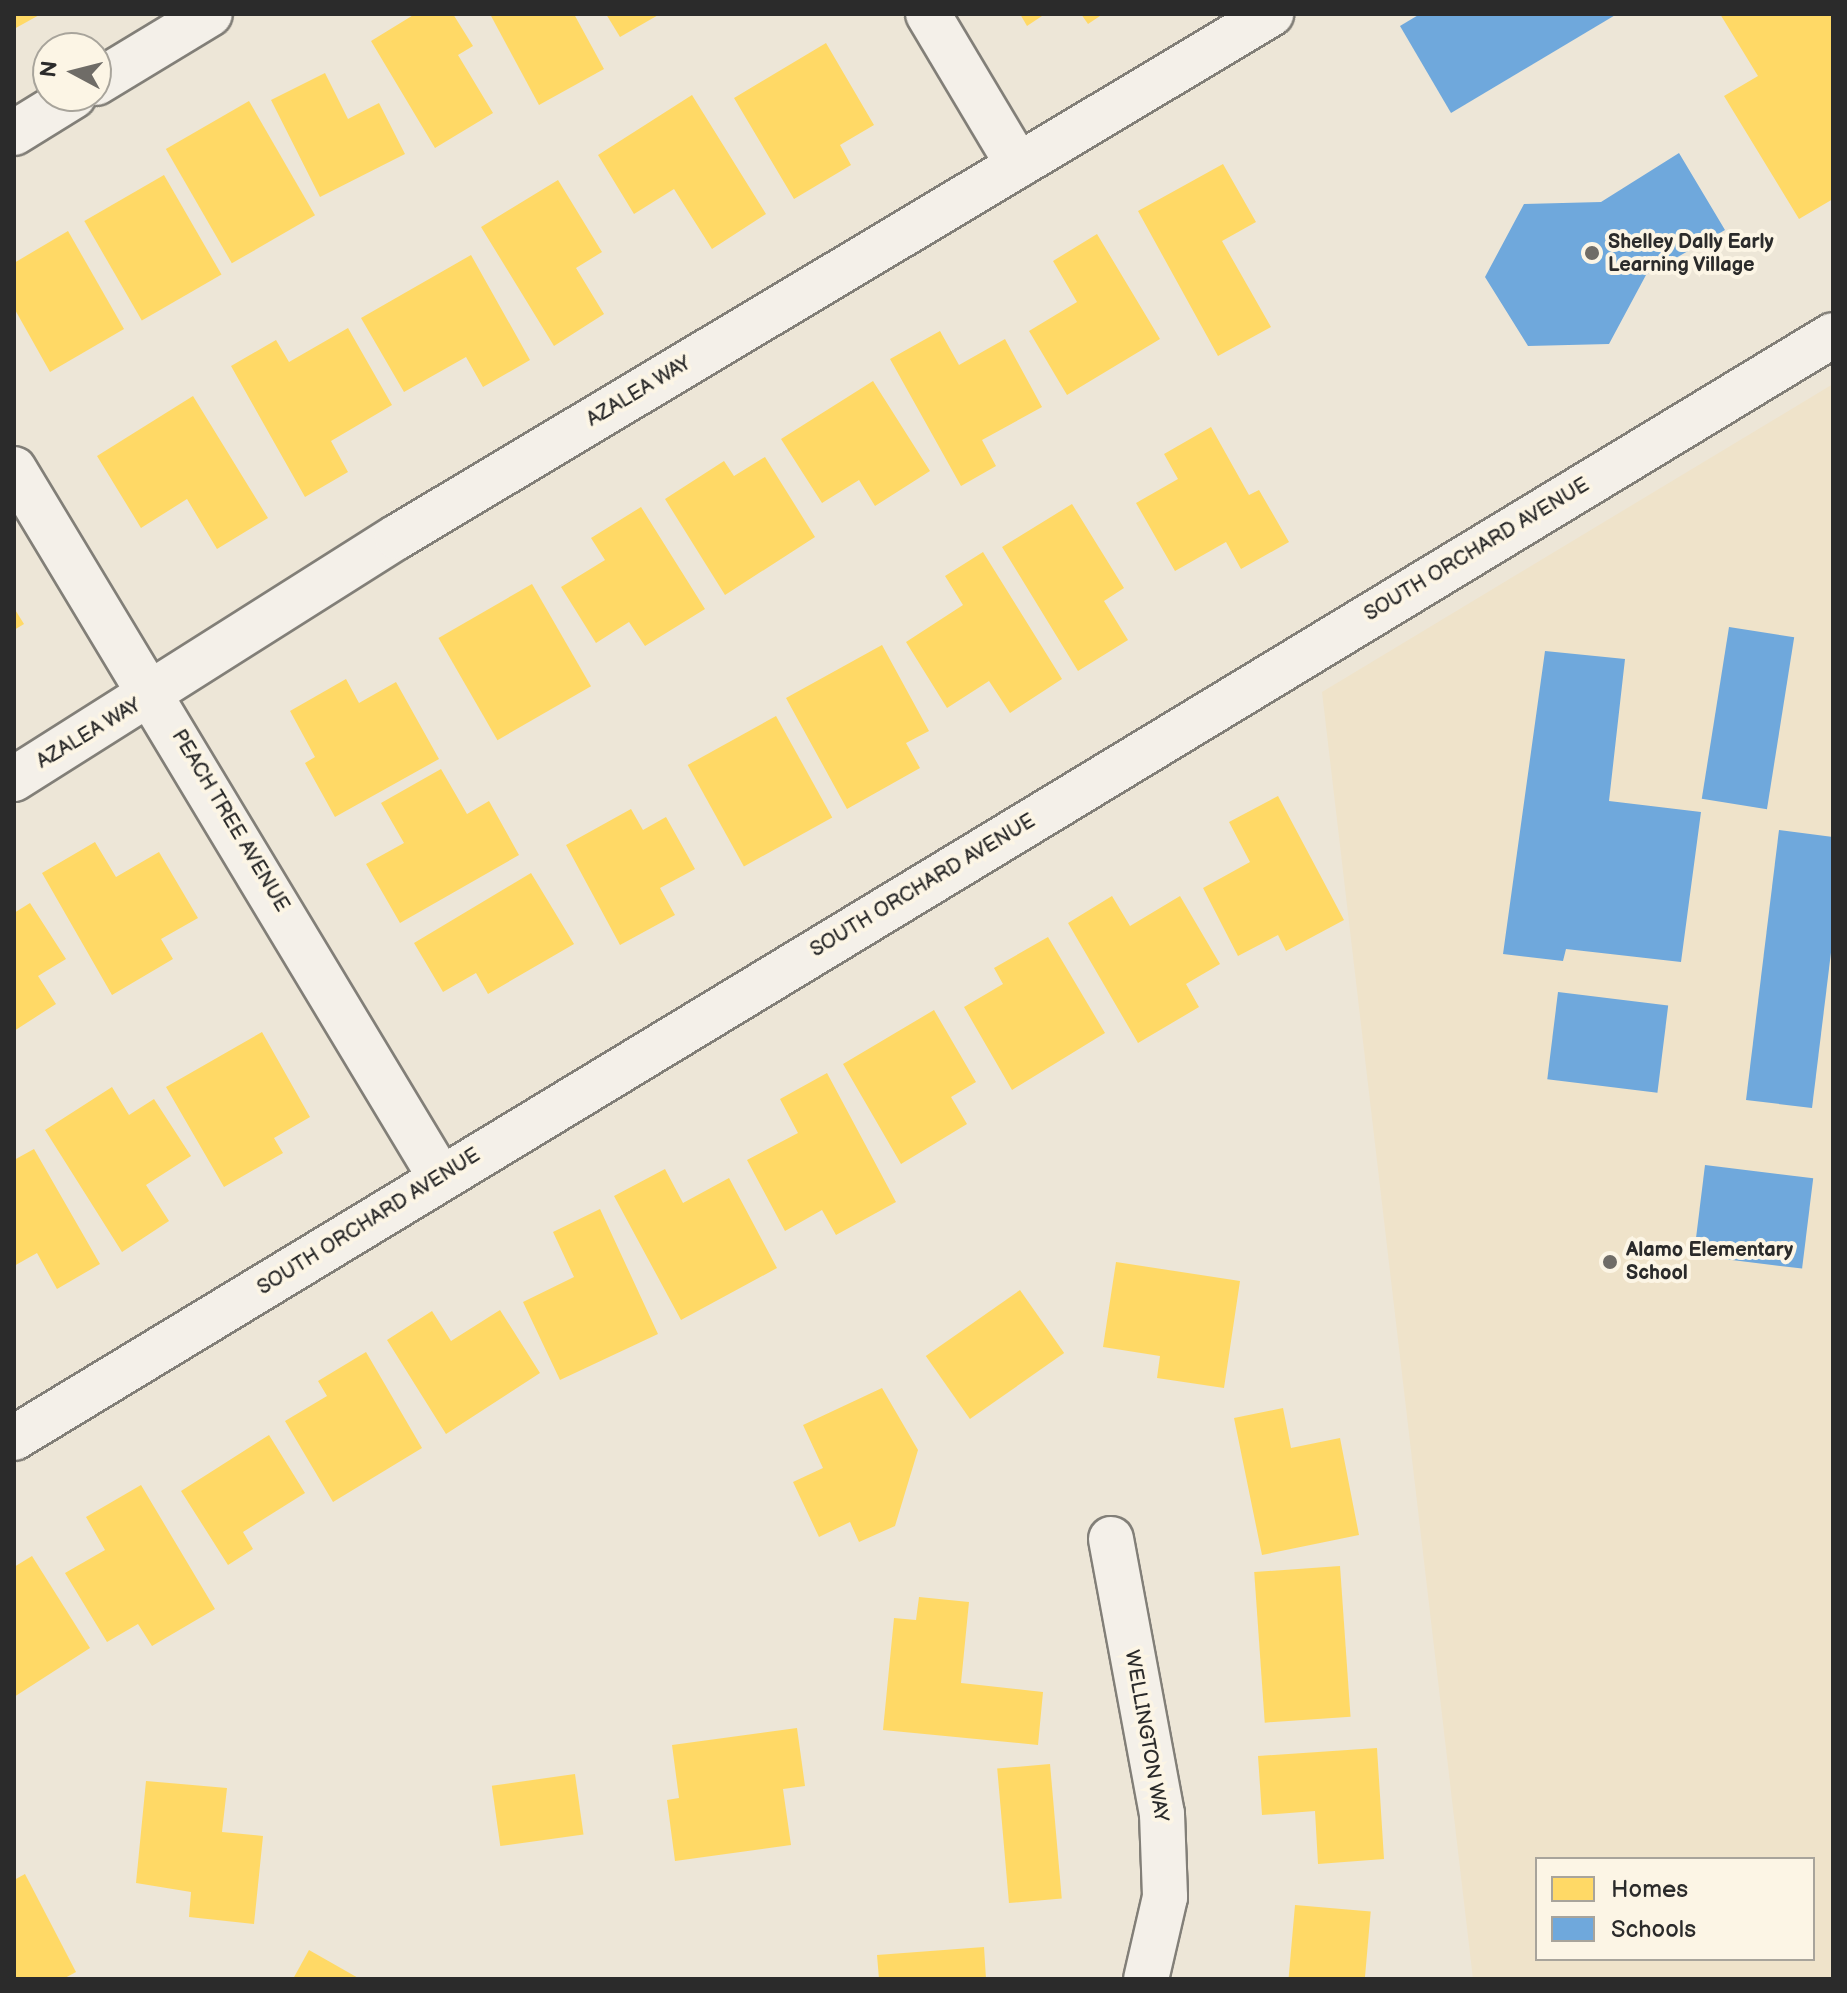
<!DOCTYPE html>
<html>
<head>
<meta charset="utf-8">
<style>
	body { margin:0 }
	#map { position:relative; width:1847px; height:1993px; overflow:hidden; background:#ede6d7; font-family:"Balsamiq Sans",sans-serif }
	div>[style] { position:absolute }
	.built>* { inset:0; background:#efe3ca }
	.homes>* { inset:0; background:#ffd966; transform-origin:0 0 }
	.schools>* { inset:0; background:#6fa8dc; transform-origin:0 0 }
	.roads { filter:drop-shadow(2px 0 #827f78) drop-shadow(-2px 0 #827f78) drop-shadow(0 2px #827f78) drop-shadow(0 -2px #827f78) }
	.street>* { height:44px; margin:-22px; padding:0 22px; transform-origin:22px; border-radius:22px; background:#f4f0e9 }
	.secondary>* { height:44px; margin:-22px; padding:0 22px; transform-origin:22px; border-radius:22px; background:#f4f0e9 }
	.dots>* { width:22px; height:22px; translate:-50% -50%; box-sizing:border-box; border:4px solid #fcf5e5; border-radius:50% }
	span { translate:-50% -50%; white-space:nowrap; text-align:center; line-height:1.15; -webkit-text-stroke:8px #fcf5e5; paint-order:stroke }
	.poi-label { font-size:20px; color:#2b2b2b; font-weight:700 }
	.left { translate:0 -50%; text-align:left }
	.street-label { font-size:20px; color:#2b2b2b }
	.frame { position:absolute; inset:0; border:16px solid #2b2b2b; pointer-events:none }
	.legend { position:absolute; left:1535px; top:1857px; width:280px; height:104px; box-sizing:border-box; background:#fcf5e5; border:2px solid #a8a49b; margin:0; padding:10px 14px; list-style:none; font-size:24px; color:#2b2b2b }
	.legend li { display:flex; align-items:center; gap:16px; height:40px }
	.legend b { width:40px; border:2px solid #a8a49b }
	.north { position:absolute; left:32px; top:32px; width:80px; height:80px; box-sizing:border-box; background:#fcf5e5; border:2px solid #a8a49b; border-radius:50%; rotate:277deg; font-size:22px; font-weight:700; line-height:32px; text-align:center; color:#2b2b2b }
	.north::after { content:''; display:block; margin:auto; width:28px; height:36px; background:#6f6c67; clip-path:polygon(50% 0,100% 100%,50% 72%,0 100%) }
</style>
</head>
<body>
<div id="map">
	<div class="built">
		<i style="clip-path:polygon(evenodd,1833px 384px,1833px 1979px,1473px 1979px,1322px 692px,1833px 384px,1537px 1859px,1813px 1859px,1813px 1959px,1537px 1959px,1537px 1859px)"></i>
	</div>
	<div class="homes">
		<i style="clip-path:polygon(14px 14px,41px 14px,14px 29px)"></i>
		<i style="clip-path:polygon(415px 14px,453px 14px,473px 46px,458px 55px,493px 113px,435px 148px,371px 41px)"></i>
		<i style="clip-path:polygon(490px 14px,574px 14px,604px 69px,539px 105px)"></i>
		<i style="clip-path:polygon(606px 14px,660px 14px,620px 37px)"></i>
		<i style="clip-path:polygon(1020px 14px,1045px 14px,1027px 26px)"></i>
		<i style="clip-path:polygon(1081px 14px,1103px 14px,1088px 24px)"></i>
		<i style="clip-path:polygon(1720px 14px,1833px 14px,1833px 199px,1799px 219px,1724px 96px,1758px 76px)"></i>
		<i style="clip-path:polygon(826px 43px,874px 125px,840px 145px,851px 165px,794px 199px,734px 98px)"></i>
		<i style="clip-path:polygon(325px 73px,348px 119px,379px 103px,405px 154px,320px 197px,271px 100px)"></i>
		<i style="clip-path:polygon(692px 95px,766px 214px,712px 249px,674px 189px,634px 214px,598px 155px)"></i>
		<i style="left:249px;top:101px;width:132px;height:96px;rotate:60deg"></i>
		<i style="clip-path:polygon(1223px 164px,1256px 222px,1222px 241px,1271px 327px,1218px 356px,1138px 211px)"></i>
		<i style="left:164px;top:175px;width:115px;height:92px;rotate:60deg"></i>
		<i style="clip-path:polygon(558px 180px,602px 252px,576px 268px,604px 314px,554px 346px,481px 227px)"></i>
		<i style="clip-path:polygon(68px 231px,124px 329px,50px 372px,14px 308px,14px 263px)"></i>
		<i style="clip-path:polygon(1097px 234px,1160px 339px,1067px 395px,1029px 331px,1077px 302px,1053px 261px)"></i>
		<i style="clip-path:polygon(471px 255px,530px 360px,483px 387px,466px 357px,404px 392px,361px 318px)"></i>
		<i style="clip-path:polygon(348px 328px,392px 405px,331px 441px,348px 472px,305px 497px,231px 366px,276px 340px,289px 362px)"></i>
		<i style="clip-path:polygon(940px 331px,959px 365px,1005px 339px,1042px 407px,982px 440px,996px 466px,961px 486px,890px 359px)"></i>
		<i style="clip-path:polygon(873px 381px,930px 471px,875px 506px,859px 480px,822px 503px,781px 439px)"></i>
		<i style="clip-path:polygon(193px 396px,268px 518px,217px 549px,187px 499px,141px 528px,97px 456px)"></i>
		<i style="clip-path:polygon(1211px 427px,1249px 495px,1259px 490px,1289px 542px,1241px 569px,1226px 542px,1175px 571px,1136px 503px,1178px 479px,1164px 454px)"></i>
		<i style="clip-path:polygon(765px 457px,815px 537px,725px 595px,665px 499px,724px 461px,734px 476px)"></i>
		<i style="clip-path:polygon(1072px 504px,1124px 588px,1104px 601px,1128px 640px,1078px 671px,1002px 547px)"></i>
		<i style="clip-path:polygon(641px 507px,705px 609px,645px 646px,629px 622px,596px 643px,561px 587px,605px 560px,591px 538px)"></i>
		<i style="clip-path:polygon(983px 552px,1062px 679px,1010px 713px,989px 681px,947px 708px,906px 642px,963px 605px,945px 576px)"></i>
		<i style="left:532px;top:584px;width:118px;height:108px;rotate:60deg"></i>
		<i style="clip-path:polygon(14px 608px,24px 624px,14px 630px)"></i>
		<i style="clip-path:polygon(882px 645px,929px 731px,906px 743px,920px 768px,847px 809px,786px 698px)"></i>
		<i style="clip-path:polygon(346px 679px,359px 703px,396px 682px,439px 759px,335px 817px,305px 763px,315px 757px,290px 711px)"></i>
		<i style="left:776px;top:716px;width:116px;height:101px;rotate:61deg"></i>
		<i style="clip-path:polygon(441px 769px,467px 814px,489px 801px,519px 855px,400px 923px,366px 864px,404px 843px,381px 803px)"></i>
		<i style="clip-path:polygon(1278px 796px,1344px 920px,1286px 951px,1278px 935px,1238px 956px,1203px 888px,1250px 862px,1229px 822px)"></i>
		<i style="clip-path:polygon(631px 809px,643px 830px,666px 817px,695px 869px,660px 888px,675px 915px,620px 945px,566px 845px)"></i>
		<i style="clip-path:polygon(95px 842px,116px 877px,159px 852px,198px 918px,161px 939px,173px 959px,112px 995px,42px 873px)"></i>
		<i style="clip-path:polygon(531px 873px,574px 944px,488px 994px,476px 973px,443px 992px,414px 943px)"></i>
		<i style="clip-path:polygon(1112px 896px,1130px 926px,1180px 896px,1220px 964px,1186px 984px,1199px 1007px,1138px 1043px,1068px 923px)"></i>
		<i style="clip-path:polygon(30px 903px,66px 959px,38px 976px,56px 1004px,14px 1031px,14px 913px)"></i>
		<i style="clip-path:polygon(1048px 937px,1105px 1033px,1012px 1090px,964px 1007px,1003px 984px,994px 968px)"></i>
		<i style="clip-path:polygon(934px 1010px,976px 1082px,951px 1097px,967px 1124px,901px 1164px,843px 1064px)"></i>
		<i style="clip-path:polygon(262px 1032px,310px 1117px,274px 1138px,283px 1153px,224px 1187px,166px 1087px)"></i>
		<i style="clip-path:polygon(827px 1073px,896px 1202px,836px 1235px,822px 1210px,785px 1231px,747px 1160px,798px 1133px,780px 1099px)"></i>
		<i style="clip-path:polygon(112px 1087px,129px 1115px,154px 1099px,191px 1156px,146px 1185px,169px 1221px,122px 1252px,45px 1130px)"></i>
		<i style="clip-path:polygon(34px 1149px,100px 1264px,57px 1289px,37px 1253px,14px 1266px,14px 1160px)"></i>
		<i style="clip-path:polygon(665px 1169px,683px 1203px,729px 1178px,777px 1268px,681px 1320px,614px 1196px)"></i>
		<i style="clip-path:polygon(600px 1209px,658px 1334px,560px 1380px,523px 1302px,574px 1277px,553px 1232px)"></i>
		<i style="clip-path:polygon(1116px 1262px,1240px 1281px,1224px 1388px,1157px 1378px,1160px 1356px,1103px 1347px)"></i>
		<i style="left:1020px;top:1290px;width:77px;height:115px;rotate:55deg"></i>
		<i style="clip-path:polygon(500px 1310px,540px 1373px,446px 1434px,387px 1340px,432px 1311px,451px 1341px)"></i>
		<i style="clip-path:polygon(366px 1352px,422px 1448px,333px 1502px,285px 1421px,327px 1396px,318px 1381px)"></i>
		<i style="clip-path:polygon(882px 1388px,918px 1450px,895px 1526px,859px 1542px,850px 1522px,819px 1537px,793px 1482px,823px 1468px,803px 1425px)"></i>
		<i style="clip-path:polygon(1283px 1408px,1291px 1448px,1340px 1438px,1359px 1535px,1262px 1555px,1234px 1418px)"></i>
		<i style="clip-path:polygon(269px 1435px,305px 1493px,243px 1532px,253px 1549px,228px 1565px,181px 1491px)"></i>
		<i style="clip-path:polygon(141px 1485px,215px 1609px,152px 1646px,138px 1624px,107px 1642px,65px 1573px,105px 1550px,86px 1517px)"></i>
		<i style="clip-path:polygon(32px 1556px,90px 1648px,14px 1697px,14px 1567px)"></i>
		<i style="left:1340px;top:1566px;width:151px;height:86px;rotate:86deg"></i>
		<i style="clip-path:polygon(919px 1597px,969px 1602px,961px 1683px,1043px 1692px,1038px 1745px,883px 1730px,894px 1618px,916px 1620px)"></i>
		<i style="clip-path:polygon(797px 1728px,805px 1786px,783px 1789px,791px 1845px,675px 1861px,667px 1800px,679px 1798px,672px 1745px)"></i>
		<i style="clip-path:polygon(1377px 1748px,1384px 1859px,1318px 1864px,1315px 1811px,1262px 1815px,1258px 1756px)"></i>
		<i style="left:1050px;top:1764px;width:135px;height:53px;rotate:85deg"></i>
		<i style="left:575px;top:1774px;width:61px;height:84px;rotate:82deg"></i>
		<i style="clip-path:polygon(146px 1781px,227px 1788px,222px 1832px,263px 1836px,254px 1924px,189px 1917px,191px 1892px,136px 1883px)"></i>
		<i style="clip-path:polygon(25px 1874px,76px 1972px,63px 1979px,14px 1979px,14px 1880px)"></i>
		<i style="left:1295px;top:1905px;width:76px;height:74px;rotate:5deg"></i>
		<i style="clip-path:polygon(984px 1947px,986px 1979px,879px 1979px,877px 1955px)"></i>
		<i style="clip-path:polygon(309px 1950px,360px 1979px,293px 1979px)"></i>
	</div>
	<div class="schools">
		<i style="clip-path:polygon(1420px 14px,1617px 14px,1451px 113px,1400px 26px)"></i>
		<i style="clip-path:polygon(1679px 153px,1725px 230px,1646px 275px,1609px 344px,1528px 346px,1485px 277px,1524px 204px,1601px 202px)"></i>
		<i style="left:1729px;top:627px;width:66px;height:174px;rotate:9deg"></i>
		<i style="clip-path:polygon(1545px 651px,1625px 659px,1609px 801px,1701px 812px,1681px 962px,1566px 949px,1563px 961px,1503px 954px)"></i>
		<i style="clip-path:polygon(1779px 830px,1833px 837px,1833px 936px,1812px 1108px,1746px 1100px)"></i>
		<i style="left:1558px;top:992px;width:111px;height:88px;rotate:7deg"></i>
		<i style="left:1705px;top:1165px;width:109px;height:91px;rotate:7deg"></i>
	</div>
	<div class="roads">
		<div class="street">
			<i style="left:928px;top:14px;width:176px;rotate:59.2deg"></i>
			<i style="left:96px;top:83px;width:133px;rotate:-31.2deg"></i>
			<i style="left:14px;top:133px;width:70px;rotate:-31.7deg"></i>
			<i style="left:14px;top:469px;width:826px;rotate:58.96deg"></i>
			<i style="left:14px;top:779px;width:453px;rotate:-32.3deg"></i>
			<i style="left:397px;top:537px;width:1019px;rotate:-30.9deg"></i>
			<i style="left:1111px;top:1539px;width:280px;rotate:79.5deg"></i>
			<i style="left:1162px;top:1814px;width:83px;rotate:87.9deg"></i>
			<i style="left:1165px;top:1897px;width:84px;rotate:103deg"></i>
		</div>
		<div class="secondary">
			<i style="left:14px;top:1438px;width:2127px;rotate:-31.23deg"></i>
		</div>
	</div>
	<div class="dots">
		<i style="left:1592px;top:253px;background:#6f6c67"></i>
		<i style="left:1610px;top:1262px;background:#6f6c67"></i>
	</div>
	<div class="poi-label">
		<span class="left" style="left:1608px;top:254px">Shelley Dally Early<br>Learning Village</span>
		<span class="left" style="left:1626px;top:1262px">Alamo Elementary<br>School</span>
	</div>
	<div class="street-label">
		<span style="left:639px;top:392px;rotate:-31deg">AZALEA WAY</span>
		<span style="left:1477px;top:550px;rotate:-31deg">SOUTH ORCHARD AVENUE</span>
		<span style="left:89px;top:734px;rotate:-31deg">AZALEA WAY</span>
		<span style="left:230px;top:821px;rotate:59deg">PEACH TREE AVENUE</span>
		<span style="left:923px;top:886px;rotate:-31deg">SOUTH ORCHARD AVENUE</span>
		<span style="left:369px;top:1222px;rotate:-32deg">SOUTH ORCHARD AVENUE</span>
		<span style="left:1146px;top:1736px;rotate:80deg">WELLINGTON WAY</span>
	</div>
	<div class="frame"></div>
	<ul class="legend">
	<li><b style="height:22px;background:#ffd966"></b>Homes</li>
	<li><b style="height:22px;background:#6fa8dc"></b>Schools</li>
	</ul>
	<div class="north">N</div>
</div>
</body>
</html>
